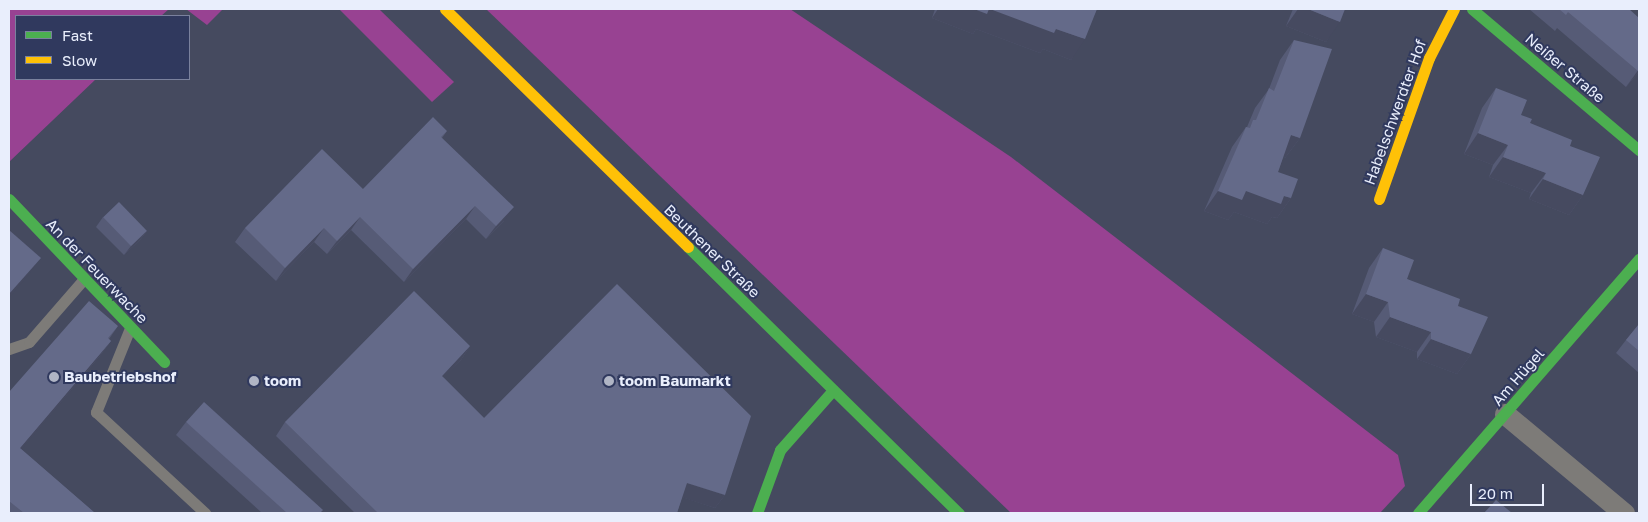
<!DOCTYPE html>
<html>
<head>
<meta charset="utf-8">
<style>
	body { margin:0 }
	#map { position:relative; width:1648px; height:522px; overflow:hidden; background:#454a5f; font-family:"Golos Text",sans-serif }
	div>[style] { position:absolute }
	.forest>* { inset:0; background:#984292 }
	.lane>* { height:11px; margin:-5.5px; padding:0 5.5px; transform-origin:5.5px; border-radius:5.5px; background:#7d7b78 }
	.street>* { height:21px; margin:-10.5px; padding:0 10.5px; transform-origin:10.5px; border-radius:10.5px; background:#7d7b78 }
	.fast>* { height:11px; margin:-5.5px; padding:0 5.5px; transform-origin:5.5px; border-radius:5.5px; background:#4caf50 }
	.slow>* { height:11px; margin:-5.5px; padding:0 5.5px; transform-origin:5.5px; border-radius:5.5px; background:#ffc107 }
	.wall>* { inset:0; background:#565b76 }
	.shaded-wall>* { inset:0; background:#464a60 }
	.building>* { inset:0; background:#646a89; transform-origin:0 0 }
	.dots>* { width:14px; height:14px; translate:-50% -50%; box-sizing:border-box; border:2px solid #30395e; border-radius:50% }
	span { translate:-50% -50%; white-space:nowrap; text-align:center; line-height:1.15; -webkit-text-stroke:4px #30395e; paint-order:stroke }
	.street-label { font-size:15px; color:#e9eefc }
	.poi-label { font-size:15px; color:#e9eefc; font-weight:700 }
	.left { translate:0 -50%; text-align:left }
	.frame { position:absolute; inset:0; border:10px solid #e9eefc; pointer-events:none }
	.legend { position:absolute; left:15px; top:15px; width:175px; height:65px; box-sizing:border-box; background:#30395e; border:1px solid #7a819d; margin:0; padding:6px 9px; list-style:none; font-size:15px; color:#e9eefc }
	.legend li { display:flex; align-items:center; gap:10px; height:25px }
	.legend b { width:25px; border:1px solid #7a819d }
	.scale { position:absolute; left:1470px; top:484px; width:74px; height:22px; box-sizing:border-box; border:2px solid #e9eefc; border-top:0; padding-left:6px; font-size:15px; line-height:18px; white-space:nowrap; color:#e9eefc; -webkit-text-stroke:4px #30395e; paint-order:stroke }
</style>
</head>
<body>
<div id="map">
	<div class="forest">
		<i style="clip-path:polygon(9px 9px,169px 9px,161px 16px,16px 16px,16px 79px,96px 79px,9px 162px)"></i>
		<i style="clip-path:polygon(186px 9px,223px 9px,207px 25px)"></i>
		<i style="clip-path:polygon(339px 9px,379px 9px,454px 82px,432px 102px)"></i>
		<i style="clip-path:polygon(486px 9px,790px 9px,1011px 157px,1398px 455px,1405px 486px,1380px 513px,1011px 513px)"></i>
	</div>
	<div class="lane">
		<i style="left:130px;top:328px;width:91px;rotate:112deg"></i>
		<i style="left:96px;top:412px;width:149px;rotate:42.8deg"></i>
		<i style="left:9px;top:349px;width:21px;rotate:-19deg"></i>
		<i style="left:29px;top:342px;width:82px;rotate:-48.9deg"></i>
	</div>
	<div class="street">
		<i style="left:1505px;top:414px;width:155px;rotate:39.8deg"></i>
	</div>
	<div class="fast">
		<i style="left:1472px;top:9px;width:219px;rotate:40.2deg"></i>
		<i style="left:9px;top:199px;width:225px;rotate:46.4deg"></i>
		<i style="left:688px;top:247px;width:380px;rotate:44.5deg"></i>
		<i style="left:757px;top:513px;width:67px;rotate:-69.9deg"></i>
		<i style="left:780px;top:450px;width:80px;rotate:-48.5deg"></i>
		<i style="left:1418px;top:513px;width:337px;rotate:-49deg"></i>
	</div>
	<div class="slow">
		<i style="left:445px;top:9px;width:340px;rotate:44.4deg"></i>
		<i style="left:1379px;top:199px;width:150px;rotate:-70.5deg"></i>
		<i style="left:1429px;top:58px;width:55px;rotate:-63deg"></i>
	</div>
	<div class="wall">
		<i style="clip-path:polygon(935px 9px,1097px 9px,1071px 60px,1043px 49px,1040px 53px,976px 29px,973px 34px,932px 18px)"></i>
		<i style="clip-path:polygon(1293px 9px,1345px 9px,1326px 42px,1286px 26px)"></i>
		<i style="clip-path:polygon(1529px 9px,1629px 9px,1639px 72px,1626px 87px,1557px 28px,1555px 31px)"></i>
		<i style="clip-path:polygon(1294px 40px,1300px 138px,1285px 158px,1283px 157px,1278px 172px,1291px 198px,1277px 218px,1272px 217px,1267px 224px,1234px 212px,1228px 220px,1204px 211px,1232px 147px,1246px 127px,1247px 127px,1255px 108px,1269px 89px,1280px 60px)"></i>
		<i style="clip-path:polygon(1496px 88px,1521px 115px,1530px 123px,1570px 146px,1583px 195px,1569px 215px,1529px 199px,1531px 193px,1489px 177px,1493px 165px,1464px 154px,1482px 108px)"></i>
		<i style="clip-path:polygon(447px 131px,442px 138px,504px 221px,486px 239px,466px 219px,404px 282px,351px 230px,327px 254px,314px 242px,276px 281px,235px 242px,245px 228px,363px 189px)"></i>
		<i style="clip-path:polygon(103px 217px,147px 231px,140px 240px,124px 255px,96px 227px)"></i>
		<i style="clip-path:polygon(1383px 248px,1407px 279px,1458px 306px,1471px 354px,1457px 374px,1417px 359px,1417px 352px,1376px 337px,1374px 322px,1352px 314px,1369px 268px)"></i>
		<i style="clip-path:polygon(1639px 324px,1639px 373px,1616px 353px,1626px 340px)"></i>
		<i style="clip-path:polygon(118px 326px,109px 339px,111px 341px,99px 357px,21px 449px,95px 513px,9px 513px,9px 392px)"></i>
		<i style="clip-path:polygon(470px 346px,461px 360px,443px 377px,484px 418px,725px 495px,715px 508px,682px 497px,677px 513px,355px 513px,276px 436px,285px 422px)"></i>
		<i style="clip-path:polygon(186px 422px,321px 513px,262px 513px,176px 435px)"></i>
	</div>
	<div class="shaded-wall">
		<i style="clip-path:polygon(938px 9px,990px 9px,1056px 29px,1085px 39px,1071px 60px,1043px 49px,1040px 53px,976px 29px,973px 34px,932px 18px)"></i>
		<i style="clip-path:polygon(1298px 9px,1308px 9px,1340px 22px,1326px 42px,1286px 26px)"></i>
		<i style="clip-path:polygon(1639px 69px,1639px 72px,1626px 87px)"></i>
		<i style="clip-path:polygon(1478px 133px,1508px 145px,1493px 165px,1464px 154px)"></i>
		<i style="clip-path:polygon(1291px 135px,1300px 138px,1285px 158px,1277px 155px)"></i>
		<i style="clip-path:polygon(1503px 157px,1546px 173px,1531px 193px,1489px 177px)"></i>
		<i style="clip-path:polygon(1543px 179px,1583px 195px,1569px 215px,1529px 199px)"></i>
		<i style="clip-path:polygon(1218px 191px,1246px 191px,1284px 196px,1291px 198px,1277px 218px,1272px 217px,1267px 224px,1234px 212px,1228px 220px,1204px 211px)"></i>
		<i style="clip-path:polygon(475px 206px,466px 219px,404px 282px,413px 269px)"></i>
		<i style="clip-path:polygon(514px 207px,504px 221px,486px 239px,496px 226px)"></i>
		<i style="clip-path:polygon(360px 217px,351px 230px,327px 254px,337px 241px)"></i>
		<i style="clip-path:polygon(324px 228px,314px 242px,276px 281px,285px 268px)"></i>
		<i style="clip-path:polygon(147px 231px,140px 240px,124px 255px,131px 246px)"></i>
		<i style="clip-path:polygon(41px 258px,29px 274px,9px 298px,9px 294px)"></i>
		<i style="clip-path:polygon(1366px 294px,1388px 302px,1374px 322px,1352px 314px)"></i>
		<i style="clip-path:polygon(1390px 317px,1431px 332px,1417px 352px,1376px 337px)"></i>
		<i style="clip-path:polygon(1431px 339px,1471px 354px,1457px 374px,1417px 359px)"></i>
		<i style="clip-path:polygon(111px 341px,99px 357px,9px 464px,20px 448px)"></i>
		<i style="clip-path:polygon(470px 346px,461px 360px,432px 389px,442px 376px)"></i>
		<i style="clip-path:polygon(687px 483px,725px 495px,715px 508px,678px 496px)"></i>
	</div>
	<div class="building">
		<i style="clip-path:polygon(974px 9px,989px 9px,987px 14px)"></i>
		<i style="clip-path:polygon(990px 9px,1097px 9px,1085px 39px,1056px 29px,1054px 33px)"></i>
		<i style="clip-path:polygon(1308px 9px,1345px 9px,1340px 22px)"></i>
		<i style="clip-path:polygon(1559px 9px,1629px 9px,1639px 18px,1639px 69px,1638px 71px,1568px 12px,1566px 15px)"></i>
		<i style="clip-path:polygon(1294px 40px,1332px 49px,1300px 138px,1291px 135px,1278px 172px,1298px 179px,1291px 198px,1284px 196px,1281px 204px,1246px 191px,1242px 200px,1218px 191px,1246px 127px,1250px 128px,1253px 120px,1256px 120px,1269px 88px,1274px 91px)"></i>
		<i style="clip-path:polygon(1496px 88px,1527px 100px,1521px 115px,1532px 119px,1530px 123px,1572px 140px,1570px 146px,1600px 157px,1583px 195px,1543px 179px,1546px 173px,1503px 157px,1508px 145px,1478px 133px)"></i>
		<i style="clip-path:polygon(433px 117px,447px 131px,441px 137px,514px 207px,496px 226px,475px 206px,413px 269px,360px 217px,337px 241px,324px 228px,285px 268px,245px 228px,322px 149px,363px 189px)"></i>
		<i style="left:119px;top:202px;width:40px;height:22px;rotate:46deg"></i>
		<i style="clip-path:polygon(9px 230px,41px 258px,9px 294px)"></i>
		<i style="clip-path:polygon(1383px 248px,1414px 260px,1407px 279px,1460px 299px,1458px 306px,1488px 317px,1471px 354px,1431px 339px,1431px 332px,1390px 317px,1388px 302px,1366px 294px)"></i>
		<i style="clip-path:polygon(617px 284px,751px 416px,725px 495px,687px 483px,677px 513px,378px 513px,285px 422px,414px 291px,470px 346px,442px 376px,484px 418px)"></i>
		<i style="clip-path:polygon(89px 301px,118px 326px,108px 338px,111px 341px,20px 448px,95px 513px,24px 513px,9px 501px,9px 392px)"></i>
		<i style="clip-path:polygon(1639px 324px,1639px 351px,1626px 340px)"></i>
		<i style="clip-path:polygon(204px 402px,323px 510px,320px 513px,287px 513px,186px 422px)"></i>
		<i style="clip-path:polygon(1496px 500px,1512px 513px,1484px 513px)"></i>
	</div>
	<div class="dots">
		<i style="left:54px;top:377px;background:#b0b5c5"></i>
		<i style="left:254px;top:381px;background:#b0b5c5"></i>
		<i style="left:609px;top:381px;background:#b0b5c5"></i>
	</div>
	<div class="street-label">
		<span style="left:1565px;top:68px;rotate:40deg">Neißer Straße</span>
		<span style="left:1395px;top:112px;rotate:-70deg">Habelschwerdter Hof</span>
		<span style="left:712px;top:251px;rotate:44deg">Beuthener Straße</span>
		<span style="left:97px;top:271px;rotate:46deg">An der Feuerwache</span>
		<span style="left:1518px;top:377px;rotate:-49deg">Am Hügel</span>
	</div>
	<div class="poi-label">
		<span class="left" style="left:64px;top:377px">Baubetriebshof</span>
		<span class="left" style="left:264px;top:381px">toom</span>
		<span class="left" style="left:619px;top:381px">toom Baumarkt</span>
	</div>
	<div class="frame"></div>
	<ul class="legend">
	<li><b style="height:6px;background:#4caf50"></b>Fast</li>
	<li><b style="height:6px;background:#ffc107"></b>Slow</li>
	</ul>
	<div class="scale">20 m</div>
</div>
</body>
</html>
